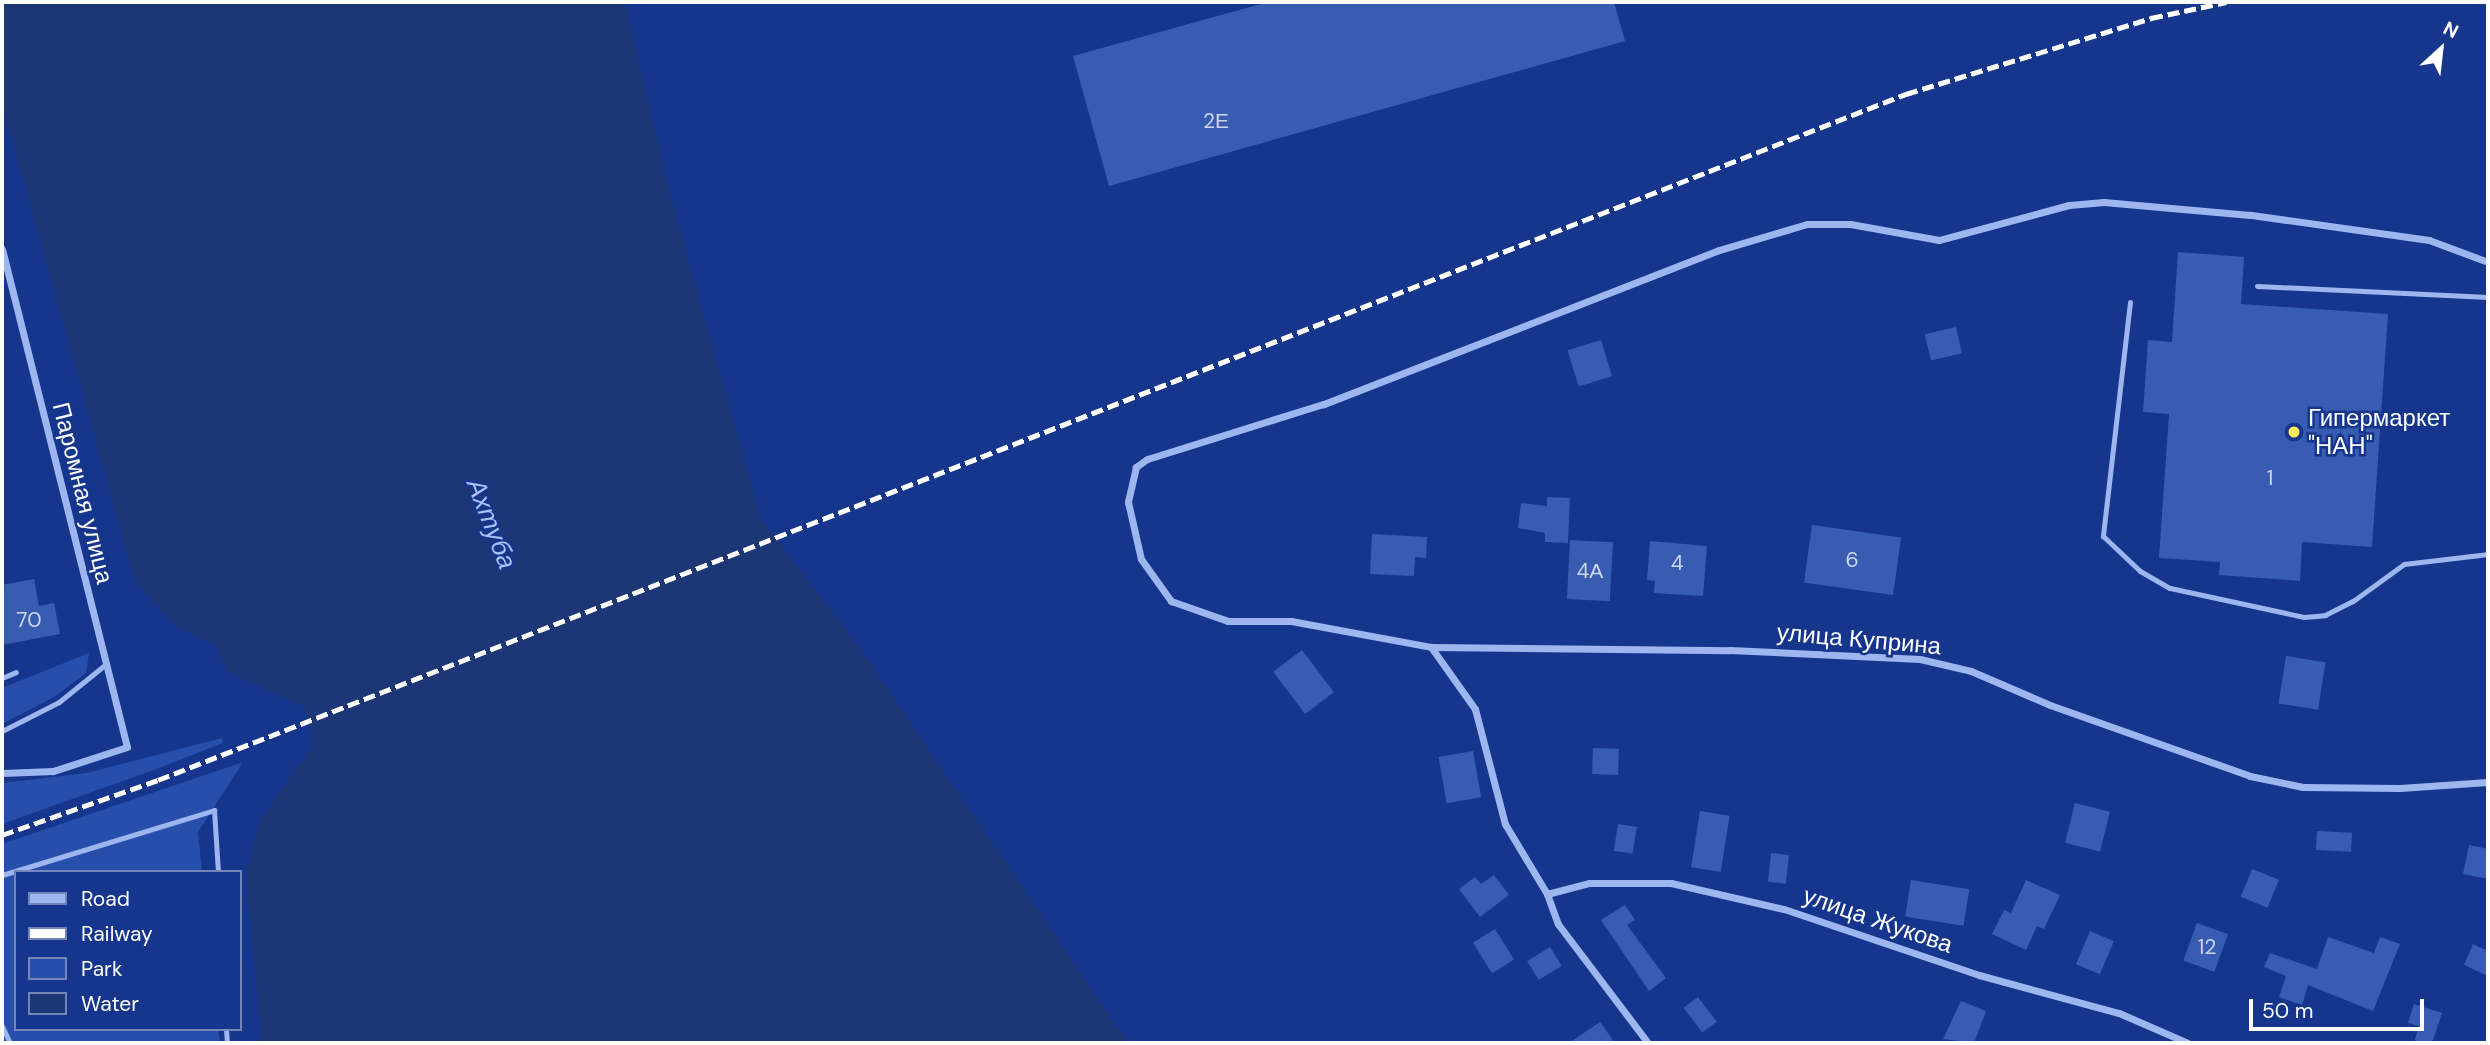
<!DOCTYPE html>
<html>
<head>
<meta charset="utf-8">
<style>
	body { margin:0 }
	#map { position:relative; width:2490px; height:1045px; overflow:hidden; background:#15368c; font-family:"DM Sans",sans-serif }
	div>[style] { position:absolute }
	.green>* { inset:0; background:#274eab }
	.water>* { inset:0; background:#1d3676 }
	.building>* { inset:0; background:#395cb3; transform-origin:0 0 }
	.lane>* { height:5px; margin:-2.5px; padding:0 2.5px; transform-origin:2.5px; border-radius:2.5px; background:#9eb6f0 }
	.street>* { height:7px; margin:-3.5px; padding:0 3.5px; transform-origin:3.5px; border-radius:3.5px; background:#9eb6f0 }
	.rail>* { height:5px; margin-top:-2.5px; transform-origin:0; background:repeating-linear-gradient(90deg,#fff 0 12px,transparent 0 17px) }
	.dots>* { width:19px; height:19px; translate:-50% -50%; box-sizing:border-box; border:4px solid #15368c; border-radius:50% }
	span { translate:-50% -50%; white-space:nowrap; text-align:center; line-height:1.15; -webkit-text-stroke:5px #15368c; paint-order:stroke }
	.number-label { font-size:21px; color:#ced6ec }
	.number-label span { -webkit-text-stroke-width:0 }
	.poi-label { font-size:24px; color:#fff }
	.left { translate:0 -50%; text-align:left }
	.street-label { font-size:24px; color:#fff }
	.water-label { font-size:26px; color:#aac1f7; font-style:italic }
	.frame { position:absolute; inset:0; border:4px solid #fff; pointer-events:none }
	.legend { position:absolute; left:14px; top:870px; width:228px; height:161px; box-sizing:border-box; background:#15368c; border:2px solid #7386ba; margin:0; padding:9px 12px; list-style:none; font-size:21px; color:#fff }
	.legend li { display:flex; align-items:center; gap:14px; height:35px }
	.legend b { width:35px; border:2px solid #7386ba }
	.north { position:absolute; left:2406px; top:14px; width:70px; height:70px; -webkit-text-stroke:5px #15368c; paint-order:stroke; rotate:27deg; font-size:19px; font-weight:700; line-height:28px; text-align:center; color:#fff }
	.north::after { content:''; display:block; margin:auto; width:24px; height:32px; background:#fff; clip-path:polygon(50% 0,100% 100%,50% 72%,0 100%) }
	.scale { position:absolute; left:2249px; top:999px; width:175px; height:32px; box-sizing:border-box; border:4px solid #fff; border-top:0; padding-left:9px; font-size:21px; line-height:24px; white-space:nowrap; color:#fff; -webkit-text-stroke:5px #15368c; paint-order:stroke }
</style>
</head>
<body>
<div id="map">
	<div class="green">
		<i style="clip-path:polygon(89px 653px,86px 673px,54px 697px,2px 724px,2px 688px)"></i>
		<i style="clip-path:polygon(222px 738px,223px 743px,151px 771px,2px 824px,2px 783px,87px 773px)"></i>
		<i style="clip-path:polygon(243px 762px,198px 832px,202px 872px,16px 872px,16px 1029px,218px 1029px,220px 1043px,2px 1043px,2px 844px)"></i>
	</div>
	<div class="water">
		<i style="clip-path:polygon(2px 2px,625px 2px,669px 191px,761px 519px,859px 647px,1128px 1043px,262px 1043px,246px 877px,259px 822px,314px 744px,305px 707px,229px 672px,213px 644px,177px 627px,135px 582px,2px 102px)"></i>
	</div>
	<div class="building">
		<i style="clip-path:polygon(1268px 2px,1614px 2px,1625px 41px,1109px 186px,1073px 56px)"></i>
		<i style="clip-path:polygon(2178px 252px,2244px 257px,2241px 304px,2388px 314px,2372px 547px,2302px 542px,2300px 581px,2219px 575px,2220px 562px,2159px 558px,2169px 414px,2143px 412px,2148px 340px,2172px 342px)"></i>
		<i style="left:1956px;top:327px;width:27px;height:32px;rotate:77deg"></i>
		<i style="left:1601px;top:340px;width:38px;height:35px;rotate:73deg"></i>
		<i style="clip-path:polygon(1547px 497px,1570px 498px,1568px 543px,1545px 542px,1545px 533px,1518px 528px,1521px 503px,1547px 506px)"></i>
		<i style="left:1812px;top:525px;width:90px;height:58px;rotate:8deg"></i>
		<i style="clip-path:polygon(1372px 534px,1427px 537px,1426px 558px,1415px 557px,1414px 576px,1370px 574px)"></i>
		<i style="left:1570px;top:540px;width:43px;height:59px;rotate:3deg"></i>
		<i style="clip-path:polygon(1650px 541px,1707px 546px,1703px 596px,1654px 593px,1655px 581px,1647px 580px)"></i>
		<i style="clip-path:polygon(34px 579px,39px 606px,54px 603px,60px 634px,2px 645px,2px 585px)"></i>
		<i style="left:1302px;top:650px;width:53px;height:36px;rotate:53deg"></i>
		<i style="left:2286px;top:656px;width:40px;height:48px;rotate:9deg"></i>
		<i style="left:1593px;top:748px;width:26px;height:26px;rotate:2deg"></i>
		<i style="left:1473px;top:751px;width:47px;height:35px;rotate:80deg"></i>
		<i style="left:2075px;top:803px;width:36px;height:41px;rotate:14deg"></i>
		<i style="left:1700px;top:811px;width:30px;height:57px;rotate:9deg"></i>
		<i style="left:1618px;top:824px;width:19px;height:27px;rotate:9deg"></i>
		<i style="left:2317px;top:831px;width:35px;height:19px;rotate:3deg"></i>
		<i style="clip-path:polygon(2469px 845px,2488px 849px,2488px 879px,2463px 874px)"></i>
		<i style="left:1771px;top:853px;width:18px;height:29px;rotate:6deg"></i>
		<i style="left:2252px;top:869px;width:29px;height:30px;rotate:22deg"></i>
		<i style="clip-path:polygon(1494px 875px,1509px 895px,1480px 917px,1459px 889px,1475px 877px,1481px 884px)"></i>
		<i style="left:1911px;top:880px;width:59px;height:37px;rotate:9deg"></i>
		<i style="clip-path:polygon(2026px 880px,2060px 895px,2044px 929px,2037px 926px,2026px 950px,1992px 934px,2004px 910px,2011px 913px)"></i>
		<i style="clip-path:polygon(1625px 905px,1635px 920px,1627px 925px,1666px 978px,1649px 991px,1601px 920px)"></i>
		<i style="left:2197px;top:923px;width:33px;height:40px;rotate:20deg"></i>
		<i style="left:1495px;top:929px;width:36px;height:26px;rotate:58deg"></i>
		<i style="left:2090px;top:931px;width:26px;height:36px;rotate:23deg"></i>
		<i style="clip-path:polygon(2328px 937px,2374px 953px,2380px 937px,2400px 944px,2373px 1011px,2308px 985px,2302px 1005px,2279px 997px,2286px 976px,2264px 967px,2270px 953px,2317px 969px)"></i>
		<i style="clip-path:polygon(2473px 944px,2488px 951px,2488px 976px,2464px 965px)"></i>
		<i style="left:1550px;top:947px;width:22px;height:27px;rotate:58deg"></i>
		<i style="left:1698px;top:997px;width:31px;height:18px;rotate:53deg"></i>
		<i style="clip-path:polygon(1961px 1001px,1986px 1011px,1974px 1043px,1943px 1039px)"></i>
		<i style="clip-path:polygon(2414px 1004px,2442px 1013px,2432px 1043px,2414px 1043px,2419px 1026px,2408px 1023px)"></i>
		<i style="clip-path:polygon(1600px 1022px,1615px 1043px,1569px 1043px)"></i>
	</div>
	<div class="lane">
		<i style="left:2257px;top:286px;width:231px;rotate:2.7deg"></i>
		<i style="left:2130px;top:302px;width:236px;rotate:96.6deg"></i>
		<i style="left:2103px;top:536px;width:51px;rotate:43.4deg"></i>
		<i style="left:2140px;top:571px;width:34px;rotate:30deg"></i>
		<i style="left:2170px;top:588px;width:137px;rotate:12.2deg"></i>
		<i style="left:2304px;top:617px;width:21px;rotate:-5deg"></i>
		<i style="left:2325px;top:615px;width:31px;rotate:-27deg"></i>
		<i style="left:2353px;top:601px;width:63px;rotate:-36deg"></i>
		<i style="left:2404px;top:564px;width:85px;rotate:-6.8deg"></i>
		<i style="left:2px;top:678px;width:15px;rotate:-23deg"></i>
		<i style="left:2px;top:731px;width:64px;rotate:-27deg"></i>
		<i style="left:59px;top:702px;width:60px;rotate:-39deg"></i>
		<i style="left:2px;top:875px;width:222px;rotate:-17deg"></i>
		<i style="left:214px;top:810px;width:62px;rotate:86.3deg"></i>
		<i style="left:2px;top:1026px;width:19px;rotate:65deg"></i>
		<i style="left:226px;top:1029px;width:14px;rotate:86deg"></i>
	</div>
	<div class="street">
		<i style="left:2px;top:249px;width:513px;rotate:75.91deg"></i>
		<i style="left:127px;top:747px;width:78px;rotate:162deg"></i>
		<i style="left:53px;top:771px;width:51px;rotate:177.8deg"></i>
		<i style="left:2488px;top:262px;width:63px;rotate:-159.6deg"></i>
		<i style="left:2429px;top:240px;width:181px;rotate:-172deg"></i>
		<i style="left:2250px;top:215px;width:147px;rotate:-174.9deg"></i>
		<i style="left:2104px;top:202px;width:35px;rotate:175deg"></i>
		<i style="left:2069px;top:205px;width:135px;rotate:164.9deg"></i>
		<i style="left:1939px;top:240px;width:90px;rotate:-169.8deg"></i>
		<i style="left:1850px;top:224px;width:43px;rotate:180deg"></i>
		<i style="left:1807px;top:224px;width:92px;rotate:163.5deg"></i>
		<i style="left:1719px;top:250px;width:425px;rotate:158.7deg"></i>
		<i style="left:1323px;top:404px;width:184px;rotate:162.6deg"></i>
		<i style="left:1147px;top:459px;width:14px;rotate:144deg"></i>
		<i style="left:1136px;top:467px;width:36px;rotate:103deg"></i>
		<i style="left:1128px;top:502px;width:58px;rotate:77.2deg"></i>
		<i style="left:1141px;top:559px;width:52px;rotate:54.5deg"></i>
		<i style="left:1171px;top:601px;width:60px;rotate:19.3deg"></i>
		<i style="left:1228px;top:621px;width:63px"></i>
		<i style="left:1291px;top:621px;width:142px;rotate:10.5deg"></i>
		<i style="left:1431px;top:647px;width:299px;rotate:0.6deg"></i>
		<i style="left:1730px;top:650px;width:190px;rotate:2.7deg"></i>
		<i style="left:1920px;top:659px;width:52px;rotate:13.2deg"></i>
		<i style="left:1971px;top:671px;width:86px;rotate:23.3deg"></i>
		<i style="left:2050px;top:705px;width:212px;rotate:19.5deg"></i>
		<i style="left:2250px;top:776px;width:54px;rotate:11.7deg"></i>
		<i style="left:2303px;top:787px;width:97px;rotate:0.6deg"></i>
		<i style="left:2400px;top:788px;width:88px;rotate:-3.9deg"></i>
		<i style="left:1431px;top:647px;width:76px;rotate:54.6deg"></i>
		<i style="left:1475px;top:709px;width:119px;rotate:75.4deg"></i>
		<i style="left:1505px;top:824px;width:82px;rotate:59deg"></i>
		<i style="left:1547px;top:894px;width:32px;rotate:70deg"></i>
		<i style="left:1558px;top:924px;width:149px;rotate:52.9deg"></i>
		<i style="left:1547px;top:894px;width:43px;rotate:-14.7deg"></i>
		<i style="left:1589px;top:883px;width:82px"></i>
		<i style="left:1671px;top:883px;width:116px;rotate:13deg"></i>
		<i style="left:1784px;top:909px;width:206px;rotate:18.7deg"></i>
		<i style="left:1979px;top:975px;width:145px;rotate:15.2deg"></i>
		<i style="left:2119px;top:1013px;width:75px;rotate:23.5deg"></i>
	</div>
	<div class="rail">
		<i style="left:2px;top:835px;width:165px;rotate:-19.4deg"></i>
		<i style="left:158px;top:780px;width:1878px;rotate:-21.43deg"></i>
		<i style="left:1906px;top:94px;width:257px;rotate:-17.2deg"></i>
		<i style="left:2151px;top:18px;width:77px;rotate:-12deg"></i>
	</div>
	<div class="dots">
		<i style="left:2294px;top:432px;background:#ffea5c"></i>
	</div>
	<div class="number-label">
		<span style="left:1216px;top:121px">2Е</span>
		<span style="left:2270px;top:478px">1</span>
		<span style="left:1852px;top:560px">6</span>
		<span style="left:1677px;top:563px">4</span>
		<span style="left:1590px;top:571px">4А</span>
		<span style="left:29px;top:620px">70</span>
		<span style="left:2207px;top:947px">12</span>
	</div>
	<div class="poi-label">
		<span class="left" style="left:2308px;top:432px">Гипермаркет<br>"НАН"</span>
	</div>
	<div class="street-label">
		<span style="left:83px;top:493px;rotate:76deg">Паромная улица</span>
		<span style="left:1859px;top:639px;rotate:5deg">улица Куприна</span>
		<span style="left:1878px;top:920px;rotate:19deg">улица Жукова</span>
	</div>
	<div class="water-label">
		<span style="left:491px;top:524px;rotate:69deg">Ахтуба</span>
	</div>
	<div class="frame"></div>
	<ul class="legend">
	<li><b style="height:9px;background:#9eb6f0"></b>Road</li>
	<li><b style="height:9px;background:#fff"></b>Railway</li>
	<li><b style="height:19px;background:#274eab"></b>Park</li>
	<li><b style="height:19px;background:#1d3676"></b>Water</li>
	</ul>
	<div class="north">N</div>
	<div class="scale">50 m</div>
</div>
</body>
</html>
